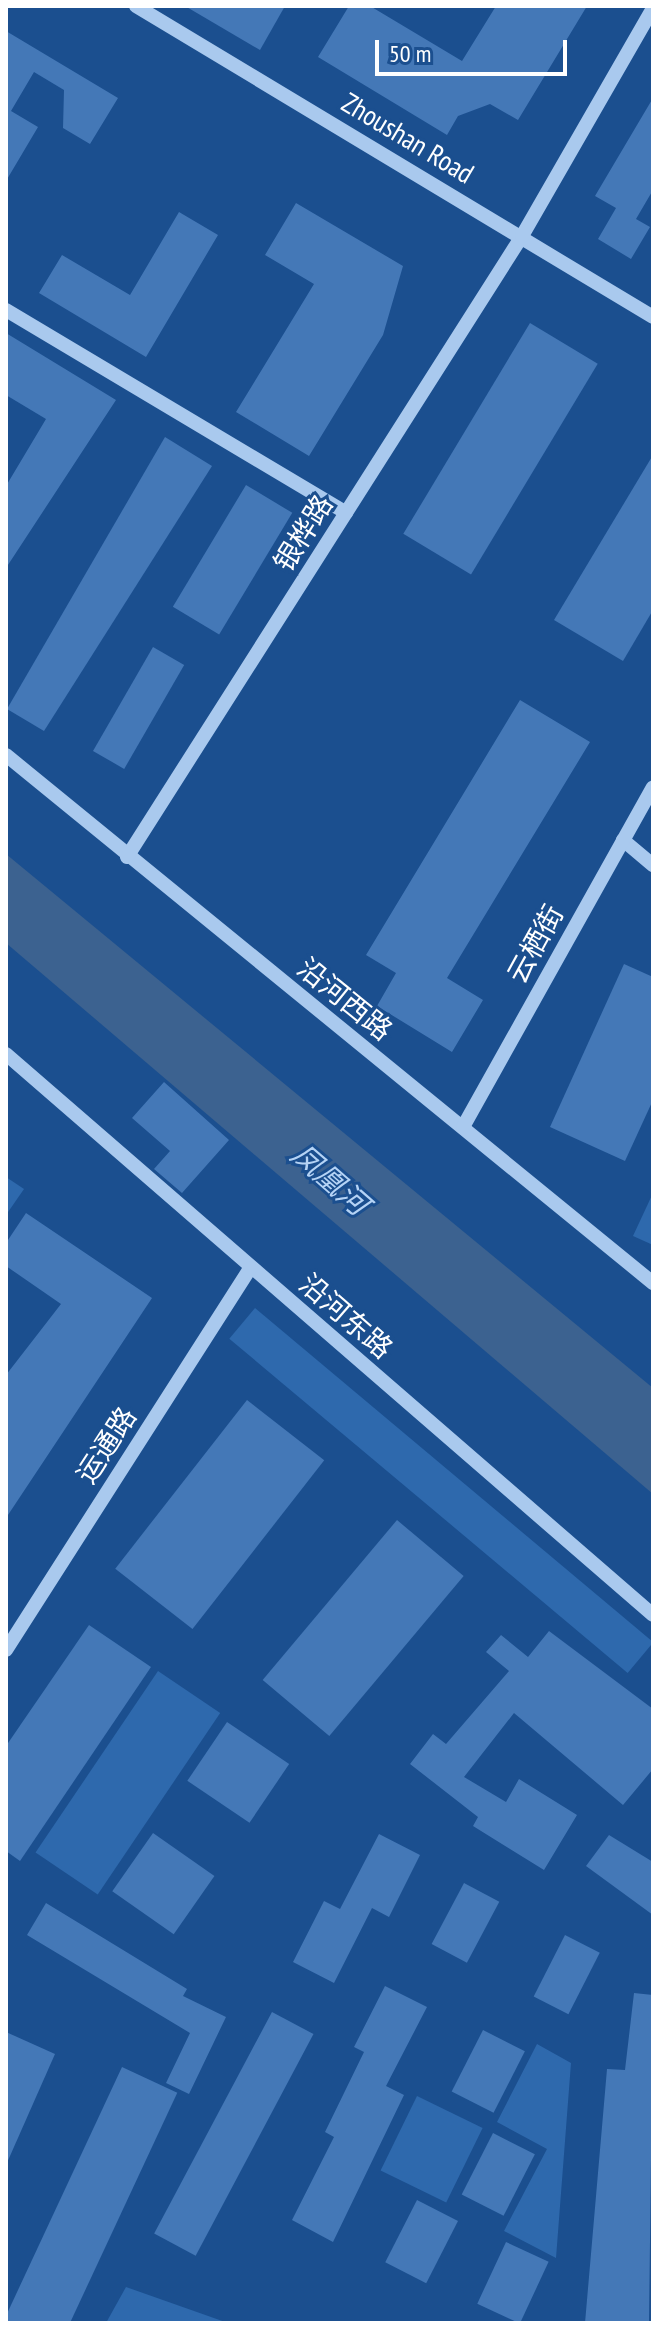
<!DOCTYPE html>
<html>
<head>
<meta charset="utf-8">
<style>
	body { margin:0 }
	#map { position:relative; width:659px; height:2329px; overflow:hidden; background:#1b4f8f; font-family:"PT Sans Narrow","Noto Sans SC",sans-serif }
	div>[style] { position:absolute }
	.green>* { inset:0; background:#2e69ad; transform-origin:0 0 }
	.water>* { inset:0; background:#3c6290 }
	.building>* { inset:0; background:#4478b7; transform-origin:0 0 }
	.minor>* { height:14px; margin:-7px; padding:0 7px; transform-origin:7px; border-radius:7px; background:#a9c9ee }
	span { translate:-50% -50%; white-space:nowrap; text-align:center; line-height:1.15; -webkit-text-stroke:6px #1b4f8f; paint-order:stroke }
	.street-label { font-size:28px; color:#fff }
	.water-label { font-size:30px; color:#b5d3f5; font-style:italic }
	.frame { position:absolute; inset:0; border:8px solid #fff; pointer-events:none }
	.scale { position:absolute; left:375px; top:40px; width:192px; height:36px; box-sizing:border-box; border:4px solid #fff; border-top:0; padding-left:10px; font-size:24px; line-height:28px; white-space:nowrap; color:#fff; -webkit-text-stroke:6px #1b4f8f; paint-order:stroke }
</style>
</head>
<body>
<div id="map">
	<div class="green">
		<i style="clip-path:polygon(6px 1177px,24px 1189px,6px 1215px)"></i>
		<i style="clip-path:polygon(653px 1193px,653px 1245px,633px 1236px)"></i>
		<i style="left:255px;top:1308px;width:520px;height:40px;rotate:40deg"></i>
		<i style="left:158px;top:1671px;width:75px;height:219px;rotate:34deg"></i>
		<i style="clip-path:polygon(537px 2044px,571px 2063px,556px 2258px,504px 2231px,547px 2149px,497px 2122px)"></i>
		<i style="left:417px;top:2096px;width:73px;height:83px;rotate:26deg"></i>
		<i style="clip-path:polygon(126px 2287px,228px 2323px,106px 2323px)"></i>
	</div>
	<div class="water">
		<i style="clip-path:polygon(6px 854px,653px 1388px,653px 1494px,6px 943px)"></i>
	</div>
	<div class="building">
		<i style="clip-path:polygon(185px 6px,285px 6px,260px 50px)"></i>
		<i style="clip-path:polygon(349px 6px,370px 6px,462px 61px,496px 6px,587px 6px,518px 120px,490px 104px,458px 116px,447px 135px,318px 57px)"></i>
		<i style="clip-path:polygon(6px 31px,118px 98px,90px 144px,63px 128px,64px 90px,34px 72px,11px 111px,38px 127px,6px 181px)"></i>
		<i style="clip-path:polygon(653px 98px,653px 190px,636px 219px,650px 227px,631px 259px,598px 239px,616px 208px,595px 196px)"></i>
		<i style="clip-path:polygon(296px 203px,403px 266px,383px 335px,309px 456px,236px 412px,314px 284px,265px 255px)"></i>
		<i style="clip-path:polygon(179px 212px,218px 235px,146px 357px,39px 293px,62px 255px,130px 295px)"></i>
		<i style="left:530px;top:323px;width:79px;height:246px;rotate:31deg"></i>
		<i style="clip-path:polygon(6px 333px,116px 400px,6px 568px,6px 486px,46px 419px,6px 395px)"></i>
		<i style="clip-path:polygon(165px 437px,212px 466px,44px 731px,7px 709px)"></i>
		<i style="clip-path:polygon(653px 455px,653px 610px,623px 661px,554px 620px)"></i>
		<i style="left:246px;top:485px;width:54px;height:142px;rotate:31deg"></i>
		<i style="left:153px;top:647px;width:36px;height:120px;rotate:30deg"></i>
		<i style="clip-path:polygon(520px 700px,590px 742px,447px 978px,483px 1000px,452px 1052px,377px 1006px,396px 973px,366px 955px)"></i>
		<i style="clip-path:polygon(624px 964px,653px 977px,653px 1100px,625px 1161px,550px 1127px)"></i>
		<i style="clip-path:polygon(164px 1082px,229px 1140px,182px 1193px,154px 1169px,170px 1151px,132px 1118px)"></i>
		<i style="clip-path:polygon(26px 1213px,152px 1298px,6px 1518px,6px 1375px,61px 1304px,6px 1266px,6px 1243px)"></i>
		<i style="left:247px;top:1400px;width:98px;height:214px;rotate:38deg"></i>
		<i style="left:397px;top:1520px;width:87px;height:209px;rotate:40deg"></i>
		<i style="clip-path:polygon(89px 1625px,151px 1667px,20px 1861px,6px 1851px,6px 1746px)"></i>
		<i style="clip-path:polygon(549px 1631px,653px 1709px,653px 1769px,623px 1805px,514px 1713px,464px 1777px,506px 1802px,519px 1779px,577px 1815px,544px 1870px,473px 1826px,478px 1817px,410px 1764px,433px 1734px,446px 1744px,509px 1671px,486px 1652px,501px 1635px,528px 1657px)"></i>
		<i style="left:227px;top:1722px;width:75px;height:71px;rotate:34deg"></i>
		<i style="left:153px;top:1833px;width:75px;height:71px;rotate:35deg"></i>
		<i style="clip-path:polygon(379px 1834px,420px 1855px,389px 1917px,372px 1908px,334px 1983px,293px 1962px,324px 1901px,340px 1909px)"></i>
		<i style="clip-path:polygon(609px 1835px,653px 1862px,653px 1915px,586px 1866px)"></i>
		<i style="left:464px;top:1883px;width:40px;height:69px;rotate:28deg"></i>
		<i style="clip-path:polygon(46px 1903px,187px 1989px,183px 1996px,226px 2017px,189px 2094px,166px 2083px,190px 2033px,27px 1935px)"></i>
		<i style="left:565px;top:1935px;width:39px;height:69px;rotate:27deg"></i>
		<i style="clip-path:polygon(385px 1986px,427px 2007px,386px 2086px,404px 2095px,333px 2242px,292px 2220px,334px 2137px,325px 2132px,364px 2052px,354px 2047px)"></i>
		<i style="clip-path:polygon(634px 1993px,653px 1995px,649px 2323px,585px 2323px,607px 2069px,625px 2070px)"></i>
		<i style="left:272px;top:2012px;width:47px;height:251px;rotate:28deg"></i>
		<i style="left:483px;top:2030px;width:47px;height:69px;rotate:27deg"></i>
		<i style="clip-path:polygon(6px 2032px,55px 2054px,6px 2165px)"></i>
		<i style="left:122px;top:2067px;width:61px;height:281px;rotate:25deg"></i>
		<i style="left:493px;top:2133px;width:47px;height:69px;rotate:27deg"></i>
		<i style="left:417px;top:2200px;width:46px;height:70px;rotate:27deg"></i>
		<i style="left:506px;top:2242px;width:47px;height:68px;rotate:25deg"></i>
	</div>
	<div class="minor">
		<i style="left:136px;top:6px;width:603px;rotate:31.03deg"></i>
		<i style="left:6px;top:310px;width:396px;rotate:30.8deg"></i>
		<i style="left:6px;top:755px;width:835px;rotate:39.22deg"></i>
		<i style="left:623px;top:840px;width:39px;rotate:40deg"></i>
		<i style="left:127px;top:857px;width:736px;rotate:-57.54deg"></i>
		<i style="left:522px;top:236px;width:263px;rotate:-60.1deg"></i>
		<i style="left:6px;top:1054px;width:856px;rotate:40.93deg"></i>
		<i style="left:463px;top:1127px;width:389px;rotate:-60.8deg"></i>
		<i style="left:6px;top:1650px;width:453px;rotate:-57.4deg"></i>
	</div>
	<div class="street-label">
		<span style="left:408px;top:138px;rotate:31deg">Zhoushan Road</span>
		<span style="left:303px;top:533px;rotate:-58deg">银桦路</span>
		<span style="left:535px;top:944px;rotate:-61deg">云栖街</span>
		<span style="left:345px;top:999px;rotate:39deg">沿河西路</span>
		<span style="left:346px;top:1316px;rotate:41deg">沿河东路</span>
		<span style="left:106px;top:1445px;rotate:-57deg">运通路</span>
	</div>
	<div class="water-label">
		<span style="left:330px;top:1179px;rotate:41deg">凤凰河</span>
	</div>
	<div class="frame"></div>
	<div class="scale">50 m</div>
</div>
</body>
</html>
